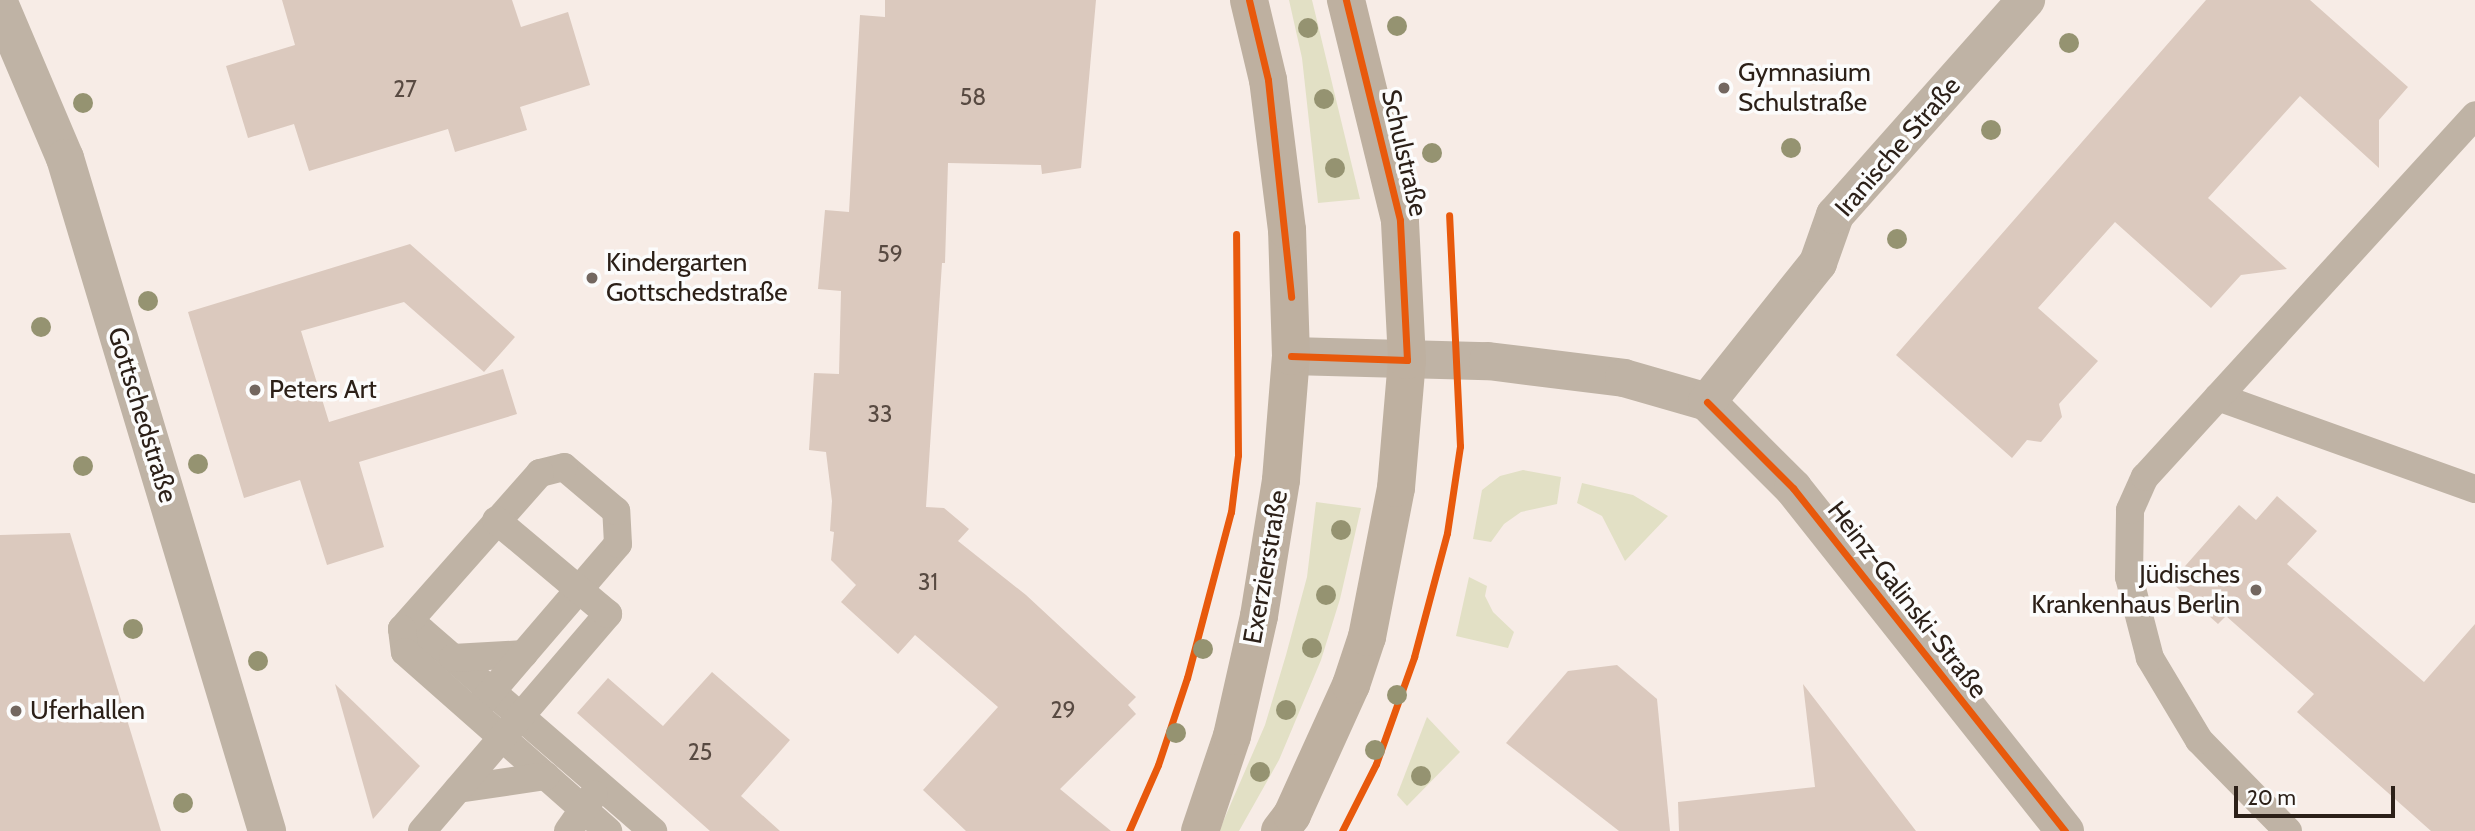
<!DOCTYPE html>
<html>
<head>
<meta charset="utf-8">
<style>
	body { margin:0 }
	#map { position:relative; width:2475px; height:831px; overflow:hidden; background:#f7ece6; font-family:Cabin,sans-serif }
	div>[style] { position:absolute }
	.green>* { inset:0; background:#e2e0c5 }
	.building>* { inset:0; background:#dbc9be }
	.service>* { height:28px; margin:-14px; padding:0 14px; transform-origin:14px; border-radius:14px; background:#bfb3a5 }
	.minor>* { height:38px; margin:-19px; padding:0 19px; transform-origin:19px; border-radius:19px; background:#bfb3a5 }
	.secondary>* { height:38px; margin:-19px; padding:0 19px; transform-origin:19px; border-radius:19px; background:#beb0a0 }
	.cycleway>* { height:7px; margin:-3.5px; padding:0 3.5px; transform-origin:3.5px; border-radius:3.5px; background:#e8590c }
	.trees>* { width:20px; height:20px; margin:-10px; border-radius:50%; background:#959371 }
	.dots>* { width:19px; height:19px; translate:-50% -50%; box-sizing:border-box; border:4px solid #fcfcfc; border-radius:50% }
	span { translate:-50% -50%; white-space:nowrap; text-align:center; line-height:1.15; -webkit-text-stroke:7px #fcfcfc; paint-order:stroke }
	.number-label { font-size:23px; color:#584a42 }
	.number-label span { -webkit-text-stroke-width:0 }
	.poi-label { font-size:26px; color:#2c2018 }
	.left { translate:0 -50%; text-align:left }
	.right { translate:-100% -50%; text-align:right }
	.street-label { font-size:26px; color:#2c2018 }
	.scale { position:absolute; left:2234px; top:786px; width:161px; height:32px; box-sizing:border-box; border:4px solid #2c2018; border-top:0; padding-left:9px; font-size:21px; line-height:24px; white-space:nowrap; color:#2c2018; -webkit-text-stroke:5px #fcfcfc; paint-order:stroke }
</style>
</head>
<body>
<div id="map">
	<div class="green">
		<i style="clip-path:polygon(1289px 0,1312px 0,1360px 199px,1318px 203px,1302px 58px)"></i>
		<i style="clip-path:polygon(1523px 470px,1561px 477px,1557px 504px,1521px 512px,1504px 524px,1491px 542px,1473px 539px,1482px 490px,1500px 476px)"></i>
		<i style="clip-path:polygon(1582px 483px,1633px 495px,1668px 516px,1625px 561px,1602px 516px,1577px 503px)"></i>
		<i style="clip-path:polygon(1316px 502px,1361px 508px,1340px 599px,1321px 660px,1279px 760px,1239px 831px,1219px 831px,1265px 725px,1286px 655px,1307px 577px)"></i>
		<i style="clip-path:polygon(1469px 577px,1487px 586px,1485px 596px,1493px 612px,1514px 632px,1508px 648px,1456px 636px)"></i>
		<i style="clip-path:polygon(1427px 717px,1460px 752px,1407px 806px,1397px 795px)"></i>
	</div>
	<div class="building">
		<i style="clip-path:polygon(282px 0,512px 0,521px 27px,568px 12px,590px 85px,520px 107px,527px 130px,455px 152px,448px 129px,309px 171px,294px 124px,248px 138px,226px 66px,295px 45px)"></i>
		<i style="clip-path:polygon(885px 0,1096px 0,1081px 168px,1042px 174px,1041px 165px,948px 163px,945px 263px,942px 263px,926px 507px,944px 508px,969px 529px,958px 541px,1026px 595px,1136px 697px,1128px 705px,1136px 714px,1060px 789px,1111px 831px,966px 831px,923px 790px,998px 707px,915px 635px,898px 654px,841px 602px,856px 585px,831px 560px,834px 532px,830px 531px,832px 501px,826px 452px,809px 450px,814px 373px,839px 374px,841px 291px,818px 289px,825px 210px,849px 212px,860px 15px,885px 17px)"></i>
		<i style="clip-path:polygon(2206px 0,2310px 0,2408px 87px,2379px 120px,2379px 168px,2300px 96px,2208px 198px,2287px 269px,2241px 275px,2211px 308px,2115px 222px,2038px 308px,2098px 361px,2059px 404px,2062px 417px,2041px 442px,2027px 440px,2012px 458px,1896px 355px)"></i>
		<i style="clip-path:polygon(410px 244px,515px 337px,484px 372px,404px 302px,301px 331px,329px 422px,503px 369px,517px 414px,359px 462px,384px 547px,327px 565px,300px 480px,244px 498px,188px 312px)"></i>
		<i style="clip-path:polygon(2277px 496px,2317px 531px,2287px 564px,2424px 682px,2475px 624px,2475px 831px,2431px 831px,2297px 712px,2314px 694px,2226px 616px,2218px 624px,2171px 582px,2239px 505px,2256px 520px)"></i>
		<i style="clip-path:polygon(70px 533px,161px 831px,0 831px,0 535px)"></i>
		<i style="clip-path:polygon(1617px 665px,1657px 699px,1670px 831px,1619px 831px,1506px 743px,1568px 671px)"></i>
		<i style="clip-path:polygon(712px 672px,790px 740px,741px 796px,780px 831px,710px 831px,577px 713px,608px 678px,663px 726px)"></i>
		<i style="clip-path:polygon(335px 684px,420px 766px,373px 819px)"></i>
		<i style="clip-path:polygon(1803px 684px,1916px 831px,1679px 831px,1678px 802px,1815px 787px)"></i>
	</div>
	<div class="service">
		<i style="left:2218px;top:397px;width:273px;rotate:19.7deg"></i>
		<i style="left:402px;top:629px;width:20px;rotate:6deg"></i>
		<i style="left:422px;top:631px;width:306px;rotate:40.9deg"></i>
		<i style="left:453px;top:658px;width:71px;rotate:-3.2deg"></i>
		<i style="left:474px;top:712px;width:221px;rotate:-49.4deg"></i>
		<i style="left:618px;top:544px;width:33px;rotate:-93deg"></i>
		<i style="left:616px;top:511px;width:68px;rotate:-139.8deg"></i>
		<i style="left:564px;top:467px;width:25px;rotate:166deg"></i>
		<i style="left:540px;top:473px;width:208px;rotate:131.5deg"></i>
		<i style="left:402px;top:629px;width:23px;rotate:83deg"></i>
		<i style="left:405px;top:652px;width:271px;rotate:41.4deg"></i>
		<i style="left:458px;top:789px;width:89px;rotate:-8.4deg"></i>
		<i style="left:422px;top:831px;width:286px;rotate:-49.4deg"></i>
		<i style="left:608px;top:614px;width:146px;rotate:-140deg"></i>
		<i style="left:568px;top:831px;width:45px;rotate:-54.9deg"></i>
		<i style="left:2288px;top:831px;width:127px;rotate:-134.4deg"></i>
		<i style="left:2199px;top:740px;width:96px;rotate:-120.9deg"></i>
		<i style="left:2150px;top:658px;width:84px;rotate:-104.5deg"></i>
		<i style="left:2129px;top:577px;width:67px;rotate:-89.1deg"></i>
		<i style="left:2130px;top:510px;width:36px;rotate:-66deg"></i>
		<i style="left:2145px;top:477px;width:490px;rotate:-47.6deg"></i>
	</div>
	<div class="minor">
		<i style="left:0;top:5px;width:166px;rotate:67deg"></i>
		<i style="left:65px;top:158px;width:703px;rotate:73.29deg"></i>
		<i style="left:1291px;top:356px;width:197px;rotate:1.5deg"></i>
		<i style="left:1488px;top:361px;width:137px;rotate:7.1deg"></i>
		<i style="left:1624px;top:378px;width:86px;rotate:16.1deg"></i>
		<i style="left:1707px;top:402px;width:122px;rotate:45deg"></i>
		<i style="left:1793px;top:488px;width:438px;rotate:51.6deg"></i>
		<i style="left:1707px;top:402px;width:178px;rotate:-51.4deg"></i>
		<i style="left:1818px;top:263px;width:51px;rotate:-70.5deg"></i>
		<i style="left:1835px;top:215px;width:288px;rotate:-48.4deg"></i>
	</div>
	<div class="secondary">
		<i style="left:1200px;top:831px;width:100px;rotate:-71.4deg"></i>
		<i style="left:1232px;top:736px;width:123px;rotate:-77.3deg"></i>
		<i style="left:1259px;top:616px;width:138px;rotate:-80.8deg"></i>
		<i style="left:1281px;top:480px;width:124px;rotate:-85.4deg"></i>
		<i style="left:1291px;top:356px;width:126px;rotate:-91.8deg"></i>
		<i style="left:1287px;top:230px;width:151px;rotate:-97.2deg"></i>
		<i style="left:1268px;top:80px;width:82px;rotate:-103.4deg"></i>
		<i style="left:1280px;top:831px;width:20px;rotate:-53deg"></i>
		<i style="left:1292px;top:815px;width:143px;rotate:-65.6deg"></i>
		<i style="left:1351px;top:685px;width:51px;rotate:-71.6deg"></i>
		<i style="left:1367px;top:637px;width:152px;rotate:-79deg"></i>
		<i style="left:1396px;top:488px;width:128px;rotate:-85.1deg"></i>
		<i style="left:1407px;top:360px;width:140px;rotate:-92.9deg"></i>
		<i style="left:1400px;top:220px;width:227px;rotate:-103.8deg"></i>
	</div>
	<div class="cycleway">
		<i style="left:1249px;top:0;width:82px;rotate:76.6deg"></i>
		<i style="left:1268px;top:80px;width:218px;rotate:83.9deg"></i>
		<i style="left:1291px;top:356px;width:116px;rotate:2deg"></i>
		<i style="left:1407px;top:360px;width:140px;rotate:-92.9deg"></i>
		<i style="left:1400px;top:220px;width:227px;rotate:-103.8deg"></i>
		<i style="left:1707px;top:402px;width:122px;rotate:45deg"></i>
		<i style="left:1793px;top:488px;width:438px;rotate:51.6deg"></i>
		<i style="left:1129px;top:831px;width:72px;rotate:-66.3deg"></i>
		<i style="left:1158px;top:765px;width:92px;rotate:-71.6deg"></i>
		<i style="left:1187px;top:678px;width:172px;rotate:-75.2deg"></i>
		<i style="left:1231px;top:512px;width:57px;rotate:-83deg"></i>
		<i style="left:1238px;top:455px;width:221px;rotate:-90.5deg"></i>
		<i style="left:1342px;top:831px;width:75px;rotate:-63.1deg"></i>
		<i style="left:1376px;top:764px;width:114px;rotate:-70.4deg"></i>
		<i style="left:1414px;top:657px;width:128px;rotate:-75.1deg"></i>
		<i style="left:1447px;top:533px;width:88px;rotate:-81.5deg"></i>
		<i style="left:1460px;top:446px;width:231px;rotate:-92.7deg"></i>
	</div>
	<div class="trees">
		<i style="left:1397px;top:26px"></i>
		<i style="left:1308px;top:28px"></i>
		<i style="left:2069px;top:43px"></i>
		<i style="left:1324px;top:99px"></i>
		<i style="left:83px;top:103px"></i>
		<i style="left:1991px;top:130px"></i>
		<i style="left:1791px;top:148px"></i>
		<i style="left:1432px;top:153px"></i>
		<i style="left:1335px;top:168px"></i>
		<i style="left:1897px;top:239px"></i>
		<i style="left:148px;top:301px"></i>
		<i style="left:41px;top:327px"></i>
		<i style="left:198px;top:464px"></i>
		<i style="left:83px;top:466px"></i>
		<i style="left:1341px;top:530px"></i>
		<i style="left:1326px;top:595px"></i>
		<i style="left:133px;top:629px"></i>
		<i style="left:1312px;top:648px"></i>
		<i style="left:1203px;top:649px"></i>
		<i style="left:258px;top:661px"></i>
		<i style="left:1397px;top:695px"></i>
		<i style="left:1286px;top:710px"></i>
		<i style="left:1176px;top:733px"></i>
		<i style="left:1375px;top:750px"></i>
		<i style="left:1260px;top:772px"></i>
		<i style="left:1421px;top:776px"></i>
		<i style="left:183px;top:803px"></i>
	</div>
	<div class="dots">
		<i style="left:1724px;top:88px;background:#736760"></i>
		<i style="left:592px;top:278px;background:#736760"></i>
		<i style="left:255px;top:390px;background:#736760"></i>
		<i style="left:2256px;top:590px;background:#736760"></i>
		<i style="left:16px;top:711px;background:#736760"></i>
	</div>
	<div class="number-label">
		<span style="left:405px;top:89px">27</span>
		<span style="left:973px;top:97px">58</span>
		<span style="left:890px;top:254px">59</span>
		<span style="left:880px;top:414px">33</span>
		<span style="left:928px;top:582px">31</span>
		<span style="left:1063px;top:710px">29</span>
		<span style="left:700px;top:752px">25</span>
	</div>
	<div class="poi-label">
		<span class="left" style="left:1738px;top:88px">Gymnasium<br>Schulstraße</span>
		<span class="left" style="left:606px;top:278px">Kindergarten<br>Gottschedstraße</span>
		<span class="left" style="left:269px;top:390px">Peters Art</span>
		<span class="right" style="left:2240px;top:590px">Jüdisches<br>Krankenhaus Berlin</span>
		<span class="left" style="left:30px;top:711px">Uferhallen</span>
	</div>
	<div class="street-label">
		<span style="left:1898px;top:147px;rotate:-49deg">Iranische Straße</span>
		<span style="left:1404px;top:153px;rotate:77deg">Schulstraße</span>
		<span style="left:142px;top:415px;rotate:73deg">Gottschedstraße</span>
		<span style="left:1266px;top:567px;rotate:-80deg">Exerzierstraße</span>
		<span style="left:1907px;top:600px;rotate:52deg">Heinz-Galinski-Straße</span>
	</div>
	<div class="scale">20 m</div>
</div>
</body>
</html>
